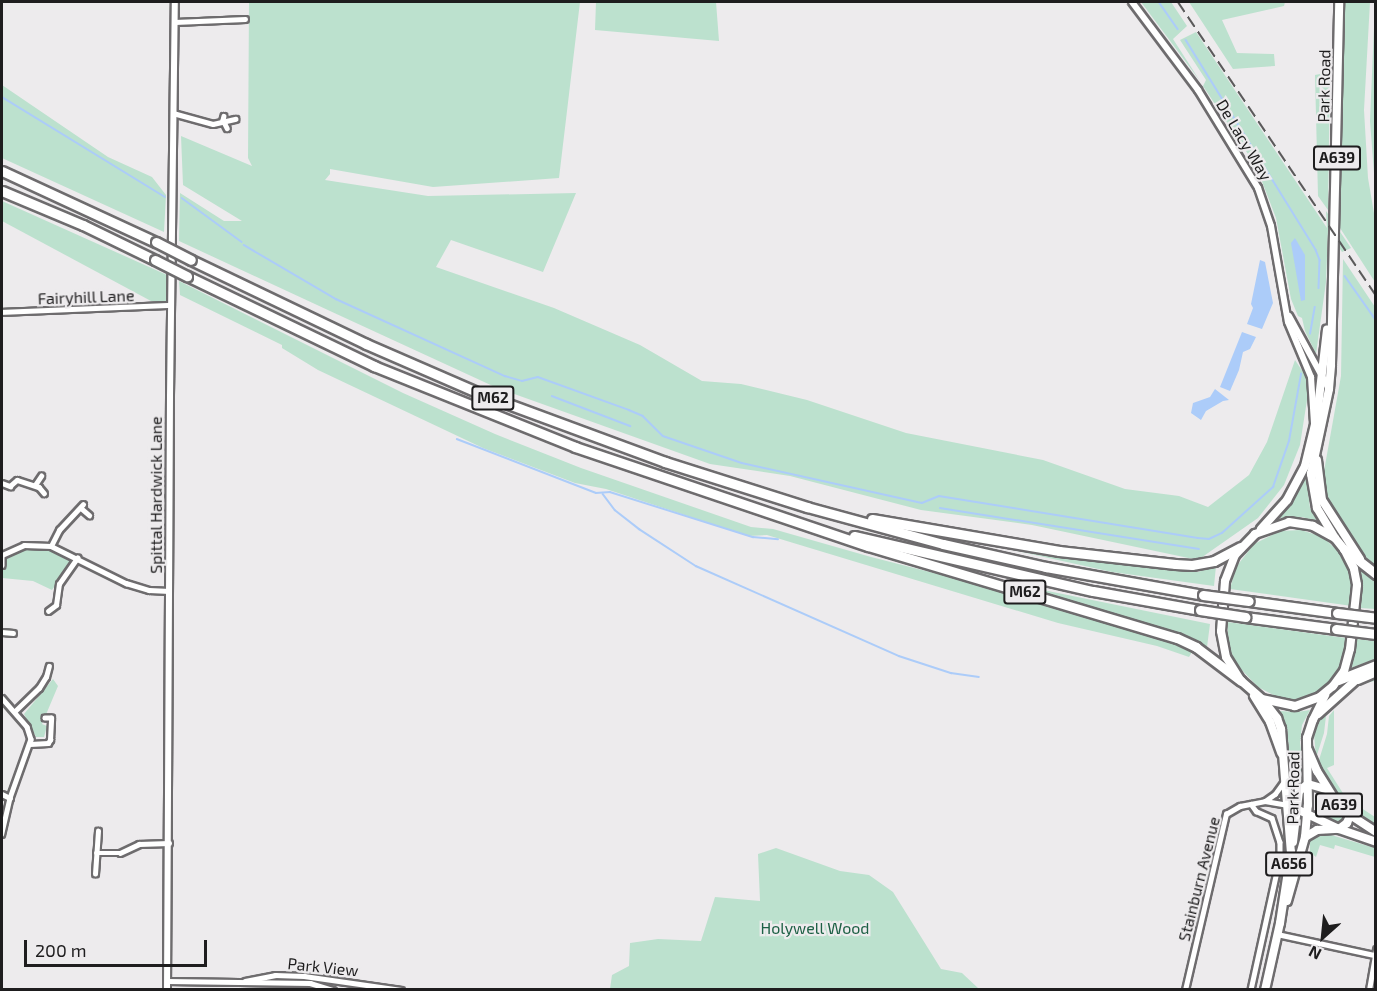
<!DOCTYPE html>
<html>
<head>
<meta charset="utf-8">
<style>
	body { margin:0 }
	#map { position:relative; width:1377px; height:991px; overflow:hidden; background:#edebed; font-family:"Exo 2",sans-serif }
	div>[style] { position:absolute }
	.green>* { inset:0; background:#bce1ce }
	.water>* { inset:0; background:#acccf9 }
	.stream>* { height:1.5px; margin:-0.75px; padding:0 0.75px; transform-origin:0.75px; border-radius:0.75px; background:#acccf9 }
	.roads { filter:drop-shadow(2px 0 #6e6c6e) drop-shadow(-2px 0 #6e6c6e) drop-shadow(0 2px #6e6c6e) drop-shadow(0 -2px #6e6c6e) }
	.minor>* { height:4.5px; margin:-2.25px; padding:0 2.25px; transform-origin:2.25px; border-radius:2.25px; background:#fff }
	.tertiary>* { height:6px; margin:-3px; padding:0 3px; transform-origin:3px; border-radius:3px; background:#fff }
	.primary>* { height:8px; margin:-4px; padding:0 4px; transform-origin:4px; border-radius:4px; background:#fff }
	.motorway>* { height:9px; margin:-4.5px; padding:0 4.5px; transform-origin:4.5px; border-radius:4.5px; background:#fff }
	.rail>* { height:1.5px; margin-top:-0.75px; transform-origin:0; background:repeating-linear-gradient(90deg,#5b5a5b 0 12px,transparent 0 18px) }
	.bridges { filter:drop-shadow(2px 0 #6e6c6e) drop-shadow(-2px 0 #6e6c6e) drop-shadow(0 2px #6e6c6e) drop-shadow(0 -2px #6e6c6e) }
	.motorway-bridge>* { height:9px; margin:-4.5px; padding:0 4.5px; transform-origin:4.5px; border-radius:4.5px; background:#fff }
	span { translate:-50% -50%; white-space:nowrap; text-align:center; line-height:1.15; -webkit-text-stroke:4.5px #edebed; paint-order:stroke }
	.shield-label span { padding:2px 4px; background:#edebed; border:2px solid; border-radius:4px; -webkit-text-stroke-width:0 }
	.shield-label { font-size:15px; color:#1e1d1e; font-weight:700 }
	.street-label { font-size:16px; color:#1e1d1e }
	.park-label { font-size:16px; color:#1d6045 }
	.frame { position:absolute; inset:0; border:3px solid #1e1d1e; pointer-events:none }
	.north { position:absolute; left:1293px; top:907px; width:60px; height:60px; -webkit-text-stroke:4px #edebed; paint-order:stroke; rotate:207deg; font-size:16px; font-weight:700; line-height:24px; text-align:center; color:#1e1d1e }
	.north::after { content:''; display:block; margin:auto; width:21px; height:27px; background:#1e1d1e; clip-path:polygon(50% 0,100% 100%,50% 72%,0 100%) }
	.scale { position:absolute; left:24px; top:940px; width:183px; height:27px; box-sizing:border-box; border:3px solid #1e1d1e; border-top:0; padding-left:8px; font-size:18px; line-height:21px; white-space:nowrap; color:#1e1d1e; -webkit-text-stroke:4px #edebed; paint-order:stroke }
</style>
</head>
<body>
<div id="map">
	<div class="green">
		<i style="clip-path:polygon(249px 2px,580px 2px,559px 178px,433px 187px,330px 169px,330px 174px,325px 180px,428px 196px,576px 193px,543px 272px,451px 240px,436px 267px,554px 308px,640px 345px,702px 381px,741px 384px,807px 400px,906px 433px,1043px 460px,1125px 489px,1179px 496px,1208px 507px,1249px 475px,1267px 442px,1295px 360px,1307px 378px,1307px 400px,1300px 445px,1284px 485px,1258px 518px,1198px 560px,1032px 525px,921px 510px,790px 476px,710px 464px,495px 387px,330px 311px,179px 241px,180px 193px,224px 221px,242px 221px,183px 185px,181px 136px,252px 166px,248px 158px)"></i>
		<i style="clip-path:polygon(596px 2px,716px 2px,719px 41px,595px 30px)"></i>
		<i style="clip-path:polygon(1141px 2px,1171px 2px,1187px 26px,1173px 39px,1200px 81px)"></i>
		<i style="clip-path:polygon(1189px 2px,1285px 2px,1284px 6px,1222px 20px,1237px 53px,1274px 54px,1275px 66px,1233px 69px)"></i>
		<i style="clip-path:polygon(1344px 2px,1370px 2px,1364px 110px,1368px 178px,1375px 219px,1375px 282px,1340px 228px)"></i>
		<i style="clip-path:polygon(1375px 4px,1376px 186px,1375px 186px,1370px 121px)"></i>
		<i style="clip-path:polygon(1196px 32px,1327px 228px,1326px 211px,1351px 248px,1342px 252px,1328px 231px,1326px 282px,1316px 354px,1305px 331px,1302px 318px,1298px 316px,1291px 299px,1276px 218px,1261px 179px,1248px 154px,1203px 86px,1206px 80px,1180px 40px)"></i>
		<i style="clip-path:polygon(1330px 72px,1328px 210px,1318px 196px,1315px 75px)"></i>
		<i style="clip-path:polygon(2px 85px,108px 157px,152px 177px,166px 195px,164px 232px,2px 158px)"></i>
		<i style="clip-path:polygon(2px 201px,167px 275px,168px 303px,151px 301px,2px 221px)"></i>
		<i style="clip-path:polygon(1343px 259px,1375px 307px,1375px 568px,1367px 561px,1334px 519px,1326px 492px,1324px 471px,1341px 376px)"></i>
		<i style="clip-path:polygon(179px 281px,403px 393px,495px 434px,581px 468px,751px 527px,773px 529px,871px 557px,973px 583px,1162px 639px,1192px 652px,1189px 657px,1157px 646px,1058px 623px,767px 535px,748px 536px,606px 489px,575px 483px,483px 448px,318px 370px,282px 348px,282px 345px,180px 295px)"></i>
		<i style="clip-path:polygon(1306px 474px,1310px 508px,1317px 521px,1302px 517px,1277px 518px,1293px 499px)"></i>
		<i style="clip-path:polygon(1301px 530px,1323px 537px,1342px 555px,1351px 575px,1352px 606px,1230px 589px,1236px 567px,1254px 544px,1280px 531px)"></i>
		<i style="clip-path:polygon(953px 537px,1093px 560px,1198px 572px,1216px 566px,1214px 586px,1112px 572px)"></i>
		<i style="clip-path:polygon(43px 545px,75px 557px,52px 590px,33px 581px,2px 578px,2px 555px,17px 547px)"></i>
		<i style="clip-path:polygon(1357px 563px,1375px 577px,1375px 609px,1360px 608px,1362px 581px)"></i>
		<i style="clip-path:polygon(999px 581px,1210px 624px,1207px 647px,1158px 626px)"></i>
		<i style="clip-path:polygon(1227px 622px,1346px 638px,1342px 664px,1329px 685px,1320px 691px,1307px 698px,1283px 700px,1258px 687px,1235px 663px,1229px 646px)"></i>
		<i style="clip-path:polygon(1356px 639px,1375px 641px,1375px 659px,1351px 668px)"></i>
		<i style="clip-path:polygon(1375px 673px,1375px 681px,1357px 685px,1326px 716px,1324px 733px,1316px 758px,1314px 734px,1321px 717px,1353px 683px)"></i>
		<i style="clip-path:polygon(53px 679px,58px 686px,42px 724px,47px 726px,44px 737px,36px 737px,24px 714px)"></i>
		<i style="clip-path:polygon(1310px 710px,1302px 725px,1300px 742px,1304px 780px,1292px 786px,1287px 727px,1280px 711px,1297px 712px)"></i>
		<i style="clip-path:polygon(1334px 710px,1334px 765px,1327px 768px,1346px 798px,1375px 817px,1375px 825px,1347px 805px,1326px 780px,1320px 766px,1319px 760px,1327px 734px,1329px 716px)"></i>
		<i style="clip-path:polygon(1317px 790px,1328px 796px,1345px 815px,1344px 822px,1339px 823px,1323px 817px,1317px 803px)"></i>
		<i style="clip-path:polygon(1321px 832px,1375px 848px,1375px 857px,1335px 845px,1334px 849px,1320px 845px,1316px 857px,1310px 852px,1310px 838px)"></i>
		<i style="clip-path:polygon(776px 848px,840px 871px,869px 875px,893px 892px,941px 969px,962px 973px,979px 989px,610px 989px,612px 975px,629px 966px,630px 943px,658px 939px,701px 941px,715px 897px,760px 901px,758px 854px)"></i>
	</div>
	<div class="water">
		<i style="clip-path:polygon(1295px 238px,1305px 255px,1305px 300px,1301px 301px,1291px 243px)"></i>
		<i style="clip-path:polygon(1260px 260px,1265px 262px,1273px 303px,1262px 329px,1247px 324px,1253px 308px,1251px 304px)"></i>
		<i style="clip-path:polygon(1242px 332px,1256px 337px,1250px 349px,1243px 352px,1239px 370px,1230px 391px,1220px 387px)"></i>
		<i style="clip-path:polygon(1215px 389px,1229px 400px,1223px 401px,1206px 411px,1201px 420px,1191px 413px,1193px 403px,1210px 397px)"></i>
	</div>
	<div class="stream">
		<i style="left:1159px;top:2px;width:33px;rotate:55deg"></i>
		<i style="left:1186px;top:40px;width:247px;rotate:58.2deg"></i>
		<i style="left:1316px;top:250px;width:11px;rotate:68deg"></i>
		<i style="left:1320px;top:260px;width:28px;rotate:92deg"></i>
		<i style="left:2px;top:97px;width:191px;rotate:31.5deg"></i>
		<i style="left:182px;top:198px;width:74px;rotate:36.3deg"></i>
		<i style="left:244px;top:245px;width:107px;rotate:30.4deg"></i>
		<i style="left:336px;top:299px;width:186px;rotate:24.5deg"></i>
		<i style="left:505px;top:376px;width:18px;rotate:16deg"></i>
		<i style="left:522px;top:381px;width:16px;rotate:-14deg"></i>
		<i style="left:538px;top:377px;width:97px;rotate:19.9deg"></i>
		<i style="left:629px;top:410px;width:15px;rotate:23deg"></i>
		<i style="left:643px;top:416px;width:28px;rotate:45deg"></i>
		<i style="left:663px;top:436px;width:83px;rotate:18.9deg"></i>
		<i style="left:742px;top:463px;width:184px;rotate:12.5deg"></i>
		<i style="left:922px;top:503px;width:18px;rotate:-22deg"></i>
		<i style="left:939px;top:496px;width:262px;rotate:9.2deg"></i>
		<i style="left:1198px;top:538px;width:11px;rotate:5deg"></i>
		<i style="left:1209px;top:539px;width:14px;rotate:-25deg"></i>
		<i style="left:1222px;top:533px;width:69px;rotate:-42deg"></i>
		<i style="left:1273px;top:487px;width:49px;rotate:-70.8deg"></i>
		<i style="left:1289px;top:441px;width:68px;rotate:-79.8deg"></i>
		<i style="left:1345px;top:276px;width:54px;rotate:54.8deg"></i>
		<i style="left:1310px;top:334px;width:27px;rotate:-80deg"></i>
		<i style="left:552px;top:396px;width:84px;rotate:21deg"></i>
		<i style="left:457px;top:439px;width:149px;rotate:21.2deg"></i>
		<i style="left:596px;top:493px;width:14px;rotate:-4deg"></i>
		<i style="left:610px;top:492px;width:150px;rotate:17.5deg"></i>
		<i style="left:753px;top:537px;width:25px;rotate:5deg"></i>
		<i style="left:603px;top:494px;width:20px;rotate:53deg"></i>
		<i style="left:615px;top:510px;width:31px;rotate:38deg"></i>
		<i style="left:639px;top:529px;width:68px;rotate:33deg"></i>
		<i style="left:696px;top:566px;width:222px;rotate:23.9deg"></i>
		<i style="left:899px;top:656px;width:55px;rotate:18.1deg"></i>
		<i style="left:951px;top:673px;width:28px;rotate:8deg"></i>
		<i style="left:940px;top:508px;width:262px;rotate:9deg"></i>
	</div>
	<div class="roads">
		<div class="minor">
			<i style="left:175px;top:22px;width:70px;rotate:-2.5deg"></i>
			<i style="left:173px;top:113px;width:41px;rotate:15.4deg"></i>
			<i style="left:213px;top:124px;width:23px;rotate:-13deg"></i>
			<i style="left:224px;top:116px;width:4px;rotate:104deg"></i>
			<i style="left:223px;top:120px;width:9px;rotate:63deg"></i>
			<i style="left:2px;top:312px;width:169px;rotate:-2.4deg"></i>
			<i style="left:2px;top:483px;width:9px;rotate:21deg"></i>
			<i style="left:10px;top:486px;width:9px;rotate:-41deg"></i>
			<i style="left:17px;top:480px;width:23px;rotate:18deg"></i>
			<i style="left:39px;top:487px;width:8px;rotate:50deg"></i>
			<i style="left:35px;top:485px;width:11px;rotate:-56deg"></i>
			<i style="left:81px;top:508px;width:11px;rotate:41deg"></i>
			<i style="left:51px;top:546px;width:18px;rotate:-63deg"></i>
			<i style="left:59px;top:530px;width:35px;rotate:-47deg"></i>
			<i style="left:2px;top:555px;width:24px;rotate:-24deg"></i>
			<i style="left:24px;top:545px;width:27px;rotate:2deg"></i>
			<i style="left:51px;top:546px;width:84px;rotate:26.3deg"></i>
			<i style="left:126px;top:583px;width:24px;rotate:17deg"></i>
			<i style="left:149px;top:590px;width:20px;rotate:3deg"></i>
			<i style="left:2px;top:555px;width:10px;rotate:90deg"></i>
			<i style="left:48px;top:611px;width:10px;rotate:-37deg"></i>
			<i style="left:56px;top:605px;width:21px;rotate:-82deg"></i>
			<i style="left:59px;top:584px;width:32px;rotate:-55deg"></i>
			<i style="left:2px;top:632px;width:11px;rotate:5deg"></i>
			<i style="left:2px;top:698px;width:38px;rotate:49deg"></i>
			<i style="left:27px;top:727px;width:13px;rotate:72deg"></i>
			<i style="left:31px;top:739px;width:63px;rotate:109.6deg"></i>
			<i style="left:10px;top:798px;width:37px;rotate:103deg"></i>
			<i style="left:15px;top:711px;width:33px;rotate:-44deg"></i>
			<i style="left:39px;top:688px;width:13px;rotate:-58deg"></i>
			<i style="left:46px;top:677px;width:11px;rotate:-75deg"></i>
			<i style="left:30px;top:744px;width:18px;rotate:-3deg"></i>
			<i style="left:48px;top:743px;width:4px;rotate:-56deg"></i>
			<i style="left:50px;top:740px;width:22px;rotate:-87deg"></i>
			<i style="left:51px;top:718px;width:6px;rotate:180deg"></i>
			<i style="left:2px;top:794px;width:9px;rotate:27deg"></i>
			<i style="left:1265px;top:801px;width:12px;rotate:-35deg"></i>
			<i style="left:1275px;top:794px;width:17px;rotate:-54deg"></i>
			<i style="left:1251px;top:804px;width:9px;rotate:54deg"></i>
			<i style="left:1256px;top:811px;width:17px;rotate:24deg"></i>
			<i style="left:1272px;top:818px;width:25px;rotate:72deg"></i>
			<i style="left:1280px;top:842px;width:16px;rotate:90deg"></i>
			<i style="left:1280px;top:858px;width:135px;rotate:102.4deg"></i>
			<i style="left:96px;top:853px;width:24px"></i>
			<i style="left:120px;top:853px;width:21px;rotate:-25deg"></i>
			<i style="left:139px;top:844px;width:30px;rotate:-2deg"></i>
			<i style="left:95px;top:874px;width:43px;rotate:-86deg"></i>
			<i style="left:1277px;top:934px;width:99px;rotate:12.2deg"></i>
			<i style="left:167px;top:981px;width:143px;rotate:0.8deg"></i>
			<i style="left:310px;top:983px;width:24px;rotate:17deg"></i>
			<i style="left:245px;top:981px;width:31px;rotate:-11deg"></i>
			<i style="left:275px;top:975px;width:29px;rotate:2deg"></i>
			<i style="left:304px;top:976px;width:98px;rotate:8.2deg"></i>
			<i style="left:1185px;top:990px;width:181px;rotate:-76.9deg"></i>
			<i style="left:1226px;top:814px;width:16px;rotate:-30deg"></i>
			<i style="left:1240px;top:806px;width:25px;rotate:-11deg"></i>
			<i style="left:1265px;top:801px;width:23px;rotate:10deg"></i>
			<i style="left:1369px;top:990px;width:41px;rotate:-80.1deg"></i>
		</div>
		<div class="tertiary">
			<i style="left:1132px;top:2px;width:110px;rotate:53.1deg"></i>
			<i style="left:1198px;top:90px;width:115px;rotate:58.5deg"></i>
			<i style="left:1258px;top:188px;width:40px;rotate:71.1deg"></i>
			<i style="left:1271px;top:226px;width:97px;rotate:80deg"></i>
			<i style="left:1288px;top:322px;width:60px;rotate:67.3deg"></i>
			<i style="left:1311px;top:377px;width:47px;rotate:86.3deg"></i>
			<i style="left:1289px;top:316px;width:83px;rotate:61.3deg"></i>
			<i style="left:167px;top:990px;width:594px;rotate:-89.71deg"></i>
			<i style="left:170px;top:396px;width:394px;rotate:-89.3deg"></i>
		</div>
		<div class="primary">
			<i style="left:1317px;top:460px;width:40px;rotate:82.9deg"></i>
			<i style="left:1322px;top:500px;width:70px;rotate:57.2deg"></i>
			<i style="left:1289px;top:522px;width:24px;rotate:9deg"></i>
			<i style="left:1313px;top:526px;width:25px;rotate:29deg"></i>
			<i style="left:1335px;top:538px;width:14px;rotate:51deg"></i>
			<i style="left:1344px;top:549px;width:22px;rotate:63deg"></i>
			<i style="left:1354px;top:569px;width:16px;rotate:79deg"></i>
			<i style="left:1357px;top:585px;width:64px;rotate:96.2deg"></i>
			<i style="left:1350px;top:649px;width:23px;rotate:105deg"></i>
			<i style="left:1344px;top:671px;width:19px;rotate:126deg"></i>
			<i style="left:1333px;top:686px;width:17px;rotate:140deg"></i>
			<i style="left:1320px;top:697px;width:27px;rotate:160deg"></i>
			<i style="left:1295px;top:706px;width:34px;rotate:-168deg"></i>
			<i style="left:1262px;top:699px;width:28px;rotate:-139deg"></i>
			<i style="left:1241px;top:681px;width:28px;rotate:-122deg"></i>
			<i style="left:1226px;top:657px;width:26px;rotate:-101deg"></i>
			<i style="left:1221px;top:631px;width:50px;rotate:-85.4deg"></i>
			<i style="left:1225px;top:581px;width:28px;rotate:-69deg"></i>
			<i style="left:1235px;top:555px;width:29px;rotate:-46deg"></i>
			<i style="left:1255px;top:534px;width:36px;rotate:-19deg"></i>
			<i style="left:1261px;top:529px;width:39px;rotate:-48deg"></i>
			<i style="left:1287px;top:500px;width:38px;rotate:-62deg"></i>
			<i style="left:1305px;top:466px;width:51px;rotate:-76.5deg"></i>
			<i style="left:1317px;top:416px;width:87px;rotate:-83.4deg"></i>
			<i style="left:1335px;top:538px;width:35px;rotate:-121deg"></i>
			<i style="left:1317px;top:508px;width:35px;rotate:-100deg"></i>
			<i style="left:1311px;top:474px;width:87px;rotate:-78deg"></i>
			<i style="left:1329px;top:389px;width:24px;rotate:-85deg"></i>
			<i style="left:1331px;top:365px;width:363px;rotate:-88.7deg"></i>
			<i style="left:1254px;top:696px;width:31px;rotate:58deg"></i>
			<i style="left:1270px;top:722px;width:33px;rotate:70deg"></i>
			<i style="left:1263px;top:700px;width:23px;rotate:52deg"></i>
			<i style="left:1277px;top:718px;width:12px;rotate:70deg"></i>
			<i style="left:1281px;top:729px;width:123px;rotate:85.4deg"></i>
			<i style="left:1291px;top:852px;width:72px;rotate:98.8deg"></i>
			<i style="left:1280px;top:923px;width:69px;rotate:102.6deg"></i>
			<i style="left:1318px;top:714px;width:52px;rotate:-41.9deg"></i>
			<i style="left:1308px;top:750px;width:23px;rotate:67deg"></i>
			<i style="left:1317px;top:771px;width:36px;rotate:58deg"></i>
			<i style="left:1336px;top:801px;width:20px;rotate:45deg"></i>
			<i style="left:1350px;top:815px;width:31px;rotate:33deg"></i>
			<i style="left:1288px;top:805px;width:56px;rotate:25.2deg"></i>
			<i style="left:1339px;top:829px;width:39px;rotate:19deg"></i>
			<i style="left:1305px;top:837px;width:14px;rotate:-30deg"></i>
			<i style="left:1317px;top:830px;width:22px;rotate:-3deg"></i>
			<i style="left:1339px;top:829px;width:10px;rotate:-37deg"></i>
			<i style="left:1347px;top:823px;width:9px;rotate:-69deg"></i>
			<i style="left:1293px;top:842px;width:51px;rotate:-83.3deg"></i>
			<i style="left:1299px;top:791px;width:11px;rotate:-38deg"></i>
			<i style="left:1308px;top:784px;width:19px;rotate:16deg"></i>
			<i style="left:1287px;top:901px;width:66px;rotate:-74.3deg"></i>
			<i style="left:1305px;top:837px;width:32px;rotate:-85deg"></i>
			<i style="left:1308px;top:805px;width:67px;rotate:-90.9deg"></i>
			<i style="left:1307px;top:738px;width:19px;rotate:-72deg"></i>
			<i style="left:1313px;top:720px;width:28px;rotate:-64deg"></i>
		</div>
		<div class="motorway">
			<i style="left:2px;top:171px;width:170px;rotate:24.8deg"></i>
			<i style="left:2px;top:191px;width:88px;rotate:22.8deg"></i>
			<i style="left:83px;top:225px;width:80px;rotate:25.9deg"></i>
			<i style="left:191px;top:260px;width:194px;rotate:25.6deg"></i>
			<i style="left:366px;top:344px;width:129px;rotate:23.4deg"></i>
			<i style="left:484px;top:395px;width:193px;rotate:20.3deg"></i>
			<i style="left:665px;top:462px;width:149px;rotate:17.6deg"></i>
			<i style="left:807px;top:507px;width:141px;rotate:15.2deg"></i>
			<i style="left:943px;top:544px;width:106px;rotate:12.6deg"></i>
			<i style="left:1046px;top:567px;width:159px;rotate:10.1deg"></i>
			<i style="left:187px;top:276px;width:208px;rotate:25.7deg"></i>
			<i style="left:374px;top:366px;width:217px;rotate:21.9deg"></i>
			<i style="left:575px;top:447px;width:309px;rotate:18.7deg"></i>
			<i style="left:868px;top:546px;width:322px;rotate:16.6deg"></i>
			<i style="left:1177px;top:638px;width:21px;rotate:25deg"></i>
			<i style="left:1196px;top:647px;width:56px;rotate:37.1deg"></i>
			<i style="left:872px;top:519px;width:190px;rotate:9.7deg"></i>
			<i style="left:1059px;top:551px;width:117px;rotate:6.4deg"></i>
			<i style="left:1175px;top:564px;width:17px;rotate:3deg"></i>
			<i style="left:1192px;top:565px;width:22px;rotate:-10deg"></i>
			<i style="left:1214px;top:561px;width:30px;rotate:-28deg"></i>
			<i style="left:854px;top:536px;width:245px;rotate:13deg"></i>
			<i style="left:1093px;top:591px;width:109px;rotate:10.1deg"></i>
			<i style="left:1344px;top:549px;width:41px;rotate:38deg"></i>
			<i style="left:1249px;top:601px;width:89px;rotate:7.8deg"></i>
			<i style="left:1245px;top:617px;width:92px;rotate:7.5deg"></i>
			<i style="left:1357px;top:679px;width:21px;rotate:-23deg"></i>
			<i style="left:1338px;top:680px;width:41px;rotate:-21.5deg"></i>
		</div>
	</div>
	<div class="rail">
		<i style="left:1178px;top:2px;width:354px;rotate:56deg"></i>
	</div>
	<div class="bridges">
		<div class="motorway-bridge">
			<i style="left:156px;top:242px;width:39px;rotate:27deg"></i>
			<i style="left:155px;top:260px;width:36px;rotate:27deg"></i>
			<i style="left:1203px;top:595px;width:46px;rotate:7.4deg"></i>
			<i style="left:1200px;top:610px;width:46px;rotate:8.8deg"></i>
			<i style="left:1337px;top:613px;width:39px;rotate:7deg"></i>
			<i style="left:1336px;top:629px;width:40px;rotate:7.1deg"></i>
		</div>
	</div>
	<div class="shield-label">
		<span style="left:1337px;top:158px">A639</span>
		<span style="left:493px;top:398px">M62</span>
		<span style="left:1025px;top:592px">M62</span>
		<span style="left:1339px;top:805px">A639</span>
		<span style="left:1289px;top:864px">A656</span>
	</div>
	<div class="street-label">
		<span style="left:1324px;top:86px;rotate:-89deg">Park Road</span>
		<span style="left:1244px;top:140px;rotate:59deg">De Lacy Way</span>
		<span style="left:86px;top:297px;rotate:-2deg">Fairyhill Lane</span>
		<span style="left:156px;top:495px;rotate:-90deg">Spittal Hardwick Lane</span>
		<span style="left:1293px;top:788px;rotate:-89deg">Park Road</span>
		<span style="left:1199px;top:879px;rotate:-76deg">Stainburn Avenue</span>
		<span style="left:323px;top:967px;rotate:6deg">Park View</span>
	</div>
	<div class="park-label">
		<span style="left:815px;top:928px">Holywell Wood</span>
	</div>
	<div class="frame"></div>
	<div class="north">N</div>
	<div class="scale">200 m</div>
</div>
</body>
</html>
